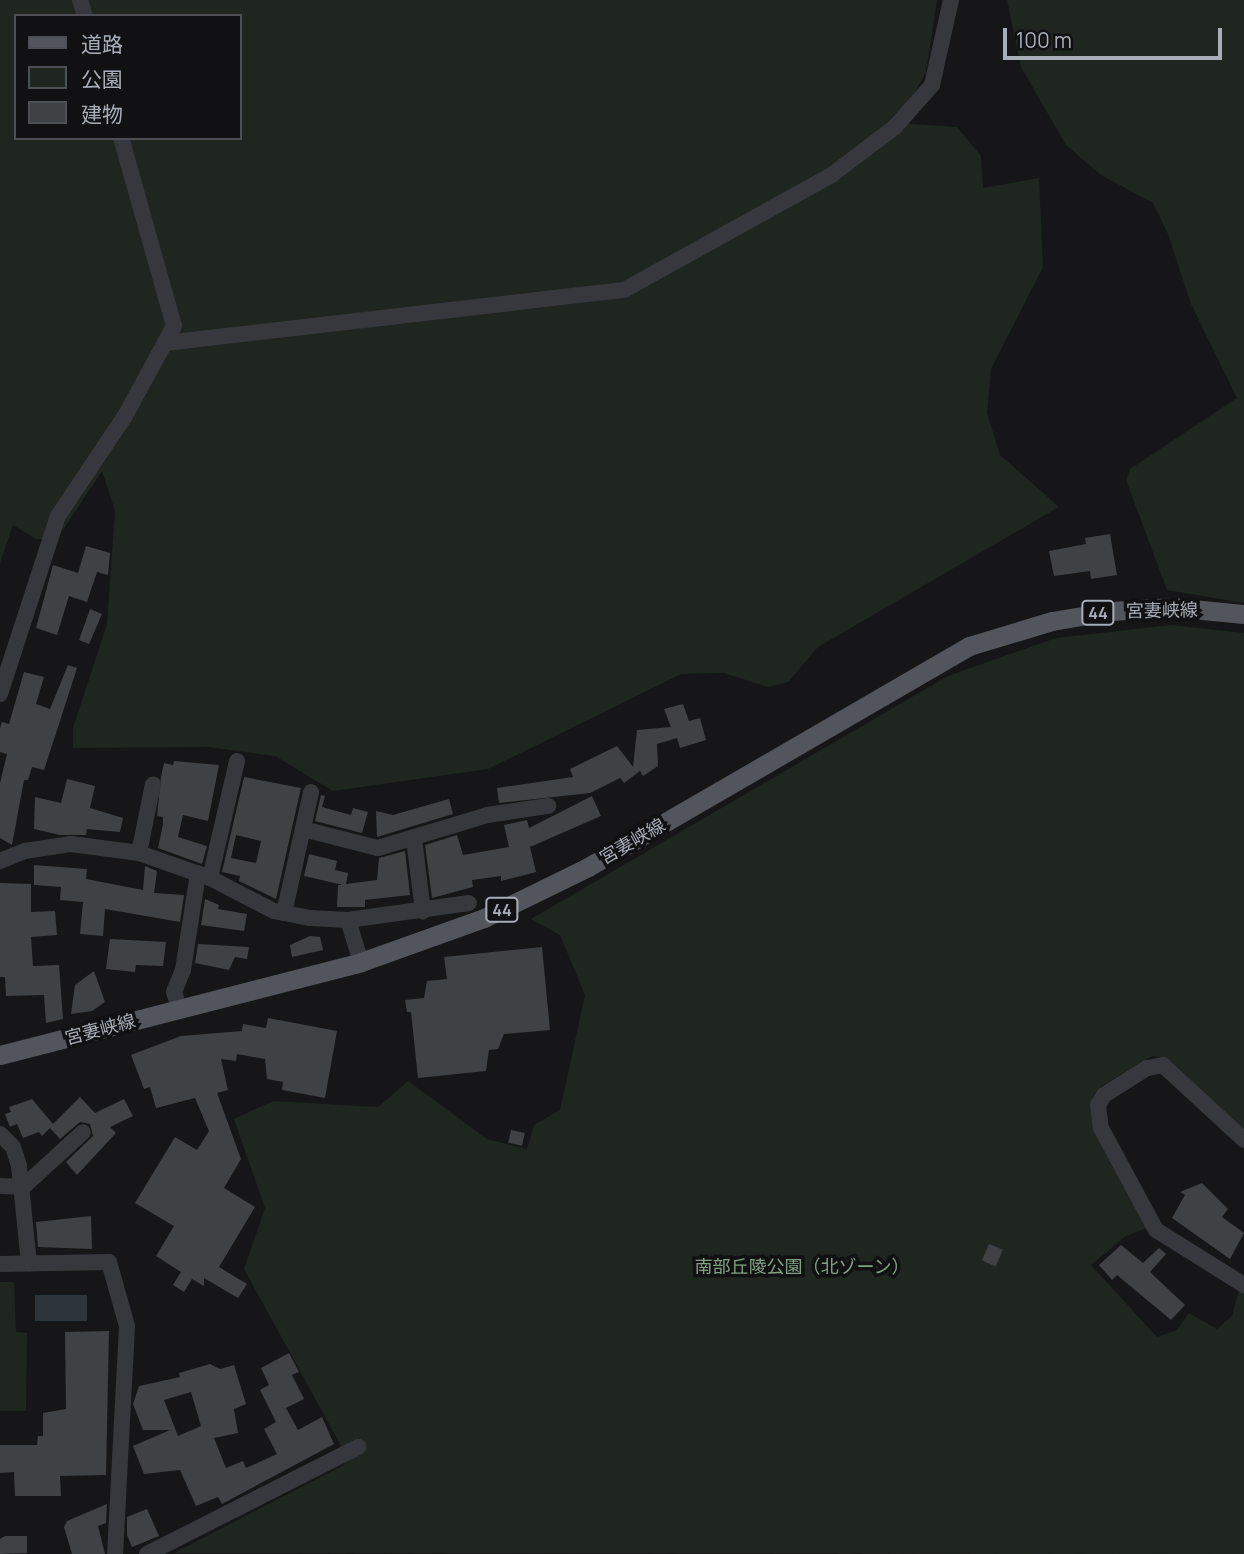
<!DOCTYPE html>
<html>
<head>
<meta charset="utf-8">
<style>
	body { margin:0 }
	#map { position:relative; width:1244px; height:1554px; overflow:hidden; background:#161618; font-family:Manrope,"Noto Sans JP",sans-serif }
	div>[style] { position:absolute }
	.green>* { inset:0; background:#1e261f }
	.water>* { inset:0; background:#2c353c; transform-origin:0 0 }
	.building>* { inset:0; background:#404145; transform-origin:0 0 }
	.minor>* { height:16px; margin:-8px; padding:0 8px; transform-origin:8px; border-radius:8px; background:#37383d }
	.major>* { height:19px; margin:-9.5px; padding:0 9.5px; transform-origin:9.5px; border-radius:9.5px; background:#53555c }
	span { translate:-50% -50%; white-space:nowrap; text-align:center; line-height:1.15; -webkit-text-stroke:7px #111113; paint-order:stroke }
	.shield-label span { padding:2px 5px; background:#111113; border:2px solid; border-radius:5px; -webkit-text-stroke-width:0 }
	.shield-label { font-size:16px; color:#a8adb8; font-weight:700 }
	.street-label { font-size:18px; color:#a8adb8 }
	.park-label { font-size:18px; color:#7fa381 }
	.legend { position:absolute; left:14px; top:14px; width:228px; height:126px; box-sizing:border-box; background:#111113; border:2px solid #4d4f55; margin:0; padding:9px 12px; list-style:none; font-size:21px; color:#a8adb8 }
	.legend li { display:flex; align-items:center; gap:14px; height:35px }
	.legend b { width:35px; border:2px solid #4d4f55 }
	.scale { position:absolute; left:1003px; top:28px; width:219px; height:32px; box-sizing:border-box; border:4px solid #a8adb8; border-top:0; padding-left:9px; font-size:21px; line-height:24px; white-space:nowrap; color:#a8adb8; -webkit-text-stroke:5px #111113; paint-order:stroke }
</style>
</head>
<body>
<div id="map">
	<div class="green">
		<i style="clip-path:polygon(evenodd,0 0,937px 0,926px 72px,898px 123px,957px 127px,981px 156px,983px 188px,1039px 178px,1043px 267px,991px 369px,987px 413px,1000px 455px,1059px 507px,818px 647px,788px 682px,768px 687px,724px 673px,681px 674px,488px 769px,333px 791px,275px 756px,209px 747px,73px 748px,73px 728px,107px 624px,115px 511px,102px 471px,57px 539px,36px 539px,13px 525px,0 563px,0 0,16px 16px,240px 16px,240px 138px,16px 138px,16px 16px)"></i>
		<i style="clip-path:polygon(1007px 0,1244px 0,1244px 603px,1167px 590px,1126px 480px,1130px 469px,1237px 398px,1191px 304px,1168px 234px,1153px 203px,1101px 175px,1066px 145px,1021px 67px)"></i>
		<i style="clip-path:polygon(1171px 625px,1244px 633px,1244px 1133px,1172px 1062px,1162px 1058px,1152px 1056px,1100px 1087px,1093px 1097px,1092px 1123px,1149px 1227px,1126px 1236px,1091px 1265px,1157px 1337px,1177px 1330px,1189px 1313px,1217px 1329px,1232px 1316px,1239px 1290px,1244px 1293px,1244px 1554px,174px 1553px,344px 1465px,340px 1444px,244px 1269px,265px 1208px,234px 1119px,273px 1101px,378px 1107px,408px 1081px,487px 1139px,527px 1149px,534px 1125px,560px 1110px,585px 995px,560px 935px,531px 919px,948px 676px,1056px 638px)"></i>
		<i style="clip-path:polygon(0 1282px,14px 1282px,16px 1332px,27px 1333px,26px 1411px,0 1411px)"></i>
	</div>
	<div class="water">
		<i style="left:35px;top:1295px;width:52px;height:26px"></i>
	</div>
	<div class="building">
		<i style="clip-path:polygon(1110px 534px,1117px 575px,1091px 579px,1090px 571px,1054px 576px,1049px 551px,1086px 544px,1085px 538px)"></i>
		<i style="clip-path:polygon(86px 546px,110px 553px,108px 575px,97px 572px,87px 602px,69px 596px,57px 635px,36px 628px,53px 565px,78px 573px)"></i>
		<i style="clip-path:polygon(90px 609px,102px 614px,89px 644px,79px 640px)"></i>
		<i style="clip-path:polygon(68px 665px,77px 668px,59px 724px,44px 770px,32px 767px,28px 780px,24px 780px,12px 845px,0 838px,0 783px,7px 754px,0 752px,0 728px,2px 722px,9px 724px,24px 672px,44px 677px,36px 704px,50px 709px)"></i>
		<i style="clip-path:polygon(683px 704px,689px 721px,700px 718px,706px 740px,680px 748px,677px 738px,657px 744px,658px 766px,643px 776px,640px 771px,624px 783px,620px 778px,590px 793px,499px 803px,497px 788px,573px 777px,570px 769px,617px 746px,633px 767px,637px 730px,671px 727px,664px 709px)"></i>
		<i style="clip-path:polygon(174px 761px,219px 765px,208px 821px,183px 815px,178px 837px,207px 846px,202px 864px,158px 848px,163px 824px,163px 817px,157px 816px,161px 777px,164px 763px,173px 765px)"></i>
		<i style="clip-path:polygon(evenodd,244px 777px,301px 788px,276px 899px,239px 881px,240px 876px,222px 872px,244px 777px,236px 835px,261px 841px,256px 863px,231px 858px,236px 835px)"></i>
		<i style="clip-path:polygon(67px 779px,95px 786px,90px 808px,123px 818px,120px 832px,87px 829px,86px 835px,60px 835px,34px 829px,35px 797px,61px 803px)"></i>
		<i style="clip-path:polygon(321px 795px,325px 796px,322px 807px,351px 815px,353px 808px,368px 812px,362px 833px,315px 821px)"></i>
		<i style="clip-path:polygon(592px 796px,601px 816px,530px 847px,536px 872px,501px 881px,501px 876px,472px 880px,473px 887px,432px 898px,425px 845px,457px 835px,463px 855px,509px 847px,504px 825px,527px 820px,529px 828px)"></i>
		<i style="clip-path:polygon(449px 799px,453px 814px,377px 837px,376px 811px,393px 815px)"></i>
		<i style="clip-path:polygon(405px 851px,410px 895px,365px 900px,365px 907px,337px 907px,338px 885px,343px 885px,304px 876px,309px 854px,337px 861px,335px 870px,348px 873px,346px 884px,377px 880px,379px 858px)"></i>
		<i style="clip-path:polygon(34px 865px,87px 869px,86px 879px,143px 890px,145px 866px,157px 871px,154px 893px,184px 895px,180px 922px,105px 909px,103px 936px,80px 934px,83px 902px,60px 900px,61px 887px,34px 885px)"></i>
		<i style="clip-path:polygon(0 883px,31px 884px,31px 912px,55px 911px,57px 935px,31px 937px,33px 966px,59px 965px,63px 1019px,46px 1023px,44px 995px,6px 996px,5px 977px,0 977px)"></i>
		<i style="clip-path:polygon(205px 899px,219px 905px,218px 909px,247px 914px,244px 931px,201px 925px)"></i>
		<i style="clip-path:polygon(310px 936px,320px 937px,323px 950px,292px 957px,290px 945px)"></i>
		<i style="clip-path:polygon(110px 939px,166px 942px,163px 966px,136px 965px,135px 972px,106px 969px)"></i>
		<i style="clip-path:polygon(198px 944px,249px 947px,247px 959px,235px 957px,229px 970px,195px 963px)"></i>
		<i style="clip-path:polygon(542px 947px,550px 1030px,504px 1034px,498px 1049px,489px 1050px,486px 1071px,418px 1078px,411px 1012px,407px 1012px,405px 1000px,424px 998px,427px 981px,447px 979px,444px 957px)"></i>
		<i style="clip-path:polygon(94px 971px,105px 1002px,92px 1011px,71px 1014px,75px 985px)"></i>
		<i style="clip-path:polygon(268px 1018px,337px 1031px,325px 1098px,282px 1090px,283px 1082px,267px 1079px,265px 1059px,237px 1054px,236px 1061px,221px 1059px,228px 1090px,217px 1093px,241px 1159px,224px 1188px,255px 1207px,219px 1267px,247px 1284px,238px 1298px,204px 1278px,204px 1286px,192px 1279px,184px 1292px,173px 1285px,181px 1272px,156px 1256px,174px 1226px,135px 1203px,175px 1137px,197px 1150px,209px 1131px,195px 1098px,156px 1108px,150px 1087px,144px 1089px,131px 1055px,181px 1036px,242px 1031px,243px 1024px,266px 1028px)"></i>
		<i style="clip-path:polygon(80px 1097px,95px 1113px,124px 1099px,133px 1116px,110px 1127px,116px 1133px,77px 1175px,66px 1162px,93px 1136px,90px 1124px,80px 1122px,60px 1139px,50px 1128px,42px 1136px,39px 1132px,23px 1138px,17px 1124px,10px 1127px,5px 1114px,11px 1112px,9px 1107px,32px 1099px,53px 1124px)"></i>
		<i style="left:511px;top:1130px;width:14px;height:13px;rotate:12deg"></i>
		<i style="clip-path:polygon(1202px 1183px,1228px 1209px,1222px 1217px,1244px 1233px,1230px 1259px,1172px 1218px,1185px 1195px,1180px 1192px)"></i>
		<i style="clip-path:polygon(91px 1216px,92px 1249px,38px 1247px,36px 1222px)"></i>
		<i style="left:989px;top:1244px;width:15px;height:18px;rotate:23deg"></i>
		<i style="clip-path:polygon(1121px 1245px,1143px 1263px,1159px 1248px,1166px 1254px,1150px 1272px,1185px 1305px,1171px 1320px,1117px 1275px,1112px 1280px,1099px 1265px)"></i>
		<i style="clip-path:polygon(109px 1331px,106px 1475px,60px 1476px,61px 1496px,15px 1496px,14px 1472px,0 1473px,0 1445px,37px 1445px,38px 1436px,43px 1436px,43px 1413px,66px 1409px,65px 1332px)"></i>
		<i style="clip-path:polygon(evenodd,289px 1353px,299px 1372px,292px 1375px,304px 1399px,286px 1408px,298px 1430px,322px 1417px,334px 1444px,222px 1504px,218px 1497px,196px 1506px,180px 1470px,144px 1474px,133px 1446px,170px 1430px,143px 1430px,133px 1404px,139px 1386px,180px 1377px,179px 1373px,210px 1364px,220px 1369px,234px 1365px,246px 1404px,234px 1409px,238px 1433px,214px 1438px,226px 1468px,243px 1461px,246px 1468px,277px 1454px,264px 1429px,276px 1422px,260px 1390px,269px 1385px,261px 1368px,289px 1353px,191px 1392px,201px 1426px,178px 1436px,164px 1400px,191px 1392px)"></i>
		<i style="clip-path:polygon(107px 1504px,106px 1523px,98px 1526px,105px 1554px,72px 1554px,64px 1527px,67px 1521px)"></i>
		<i style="clip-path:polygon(147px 1509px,159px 1536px,132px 1547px,127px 1535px,127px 1517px)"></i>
		<i style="clip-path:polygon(5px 1536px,27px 1536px,27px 1553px,0 1554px,0 1539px)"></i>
	</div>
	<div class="minor">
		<i style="left:80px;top:0;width:17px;rotate:73deg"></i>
		<i style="left:165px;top:343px;width:462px;rotate:-6.6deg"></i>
		<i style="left:624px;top:290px;width:239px;rotate:-29deg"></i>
		<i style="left:833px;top:174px;width:78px;rotate:-37.2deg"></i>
		<i style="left:895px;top:127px;width:56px;rotate:-48.6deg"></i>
		<i style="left:932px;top:85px;width:87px;rotate:-77.4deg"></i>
		<i style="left:0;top:694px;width:187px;rotate:-72deg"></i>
		<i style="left:58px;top:516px;width:120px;rotate:-56.2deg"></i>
		<i style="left:125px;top:416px;width:102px;rotate:-61.4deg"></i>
		<i style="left:174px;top:326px;width:195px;rotate:-105.7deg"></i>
		<i style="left:303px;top:829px;width:77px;rotate:14.2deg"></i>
		<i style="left:378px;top:848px;width:114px;rotate:-16.8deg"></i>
		<i style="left:487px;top:815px;width:62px;rotate:-8.4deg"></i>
		<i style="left:414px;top:839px;width:73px;rotate:82.9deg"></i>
		<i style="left:139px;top:853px;width:70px;rotate:-78.5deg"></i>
		<i style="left:0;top:861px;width:27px;rotate:-22deg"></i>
		<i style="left:25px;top:851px;width:47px;rotate:-8.7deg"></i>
		<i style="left:71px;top:844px;width:69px;rotate:7.5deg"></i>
		<i style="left:139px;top:853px;width:75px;rotate:19.4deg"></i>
		<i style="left:210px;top:878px;width:72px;rotate:27.3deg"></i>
		<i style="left:274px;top:911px;width:37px;rotate:11deg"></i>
		<i style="left:310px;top:918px;width:38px;rotate:3deg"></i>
		<i style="left:348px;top:920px;width:122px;rotate:-8deg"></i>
		<i style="left:210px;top:878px;width:120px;rotate:-77deg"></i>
		<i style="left:284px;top:913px;width:124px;rotate:-77.4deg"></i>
		<i style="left:348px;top:920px;width:44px;rotate:72.8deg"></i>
		<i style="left:179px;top:1008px;width:17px;rotate:-107deg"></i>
		<i style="left:174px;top:992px;width:24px;rotate:-68deg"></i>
		<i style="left:183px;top:970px;width:98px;rotate:-81.2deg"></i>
		<i style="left:0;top:1134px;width:18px;rotate:45deg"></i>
		<i style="left:13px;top:1147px;width:20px;rotate:72deg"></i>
		<i style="left:19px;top:1166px;width:98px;rotate:84.1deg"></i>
		<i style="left:1244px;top:1140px;width:110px;rotate:-137.2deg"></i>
		<i style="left:1163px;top:1065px;width:16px;rotate:169deg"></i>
		<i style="left:1147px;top:1068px;width:51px;rotate:147.9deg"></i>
		<i style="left:1104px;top:1095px;width:12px;rotate:121deg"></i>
		<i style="left:1098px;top:1105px;width:23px;rotate:83deg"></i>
		<i style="left:1101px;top:1128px;width:116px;rotate:61.7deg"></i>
		<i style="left:1156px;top:1230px;width:104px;rotate:32deg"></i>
		<i style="left:0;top:1186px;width:23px;rotate:2deg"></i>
		<i style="left:23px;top:1187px;width:81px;rotate:-42.5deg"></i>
		<i style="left:0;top:1264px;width:109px;rotate:-1.1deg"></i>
		<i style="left:109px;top:1262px;width:66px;rotate:74.3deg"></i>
		<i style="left:127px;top:1326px;width:228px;rotate:93deg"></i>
		<i style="left:147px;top:1554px;width:237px;rotate:-26.9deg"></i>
	</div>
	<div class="major">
		<i style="left:0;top:1055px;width:373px;rotate:-14.4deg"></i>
		<i style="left:361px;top:962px;width:131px;rotate:-19.7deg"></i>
		<i style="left:484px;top:918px;width:116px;rotate:-26.1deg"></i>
		<i style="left:588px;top:867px;width:440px;rotate:-30.1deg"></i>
		<i style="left:969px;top:646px;width:87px;rotate:-16.8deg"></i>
		<i style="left:1052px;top:621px;width:60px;rotate:-9.6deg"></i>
		<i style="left:1111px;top:611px;width:61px;rotate:-3.8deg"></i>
		<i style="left:1172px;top:607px;width:72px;rotate:5.6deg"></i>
	</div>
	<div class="shield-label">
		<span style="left:1098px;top:613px">44</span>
		<span style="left:502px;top:910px">44</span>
	</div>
	<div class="street-label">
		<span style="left:1162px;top:610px;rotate:-1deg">宮妻峡線</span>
		<span style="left:632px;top:841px;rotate:-30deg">宮妻峡線</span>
		<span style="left:100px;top:1029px;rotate:-15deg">宮妻峡線</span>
	</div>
	<div class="park-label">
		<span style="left:802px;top:1266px">南部丘陵公園（北ゾーン）</span>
	</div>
	<ul class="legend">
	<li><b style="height:9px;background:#53555c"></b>道路</li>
	<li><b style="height:19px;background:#1e261f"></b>公園</li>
	<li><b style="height:19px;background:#404145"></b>建物</li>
	</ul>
	<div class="scale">100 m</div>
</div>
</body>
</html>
